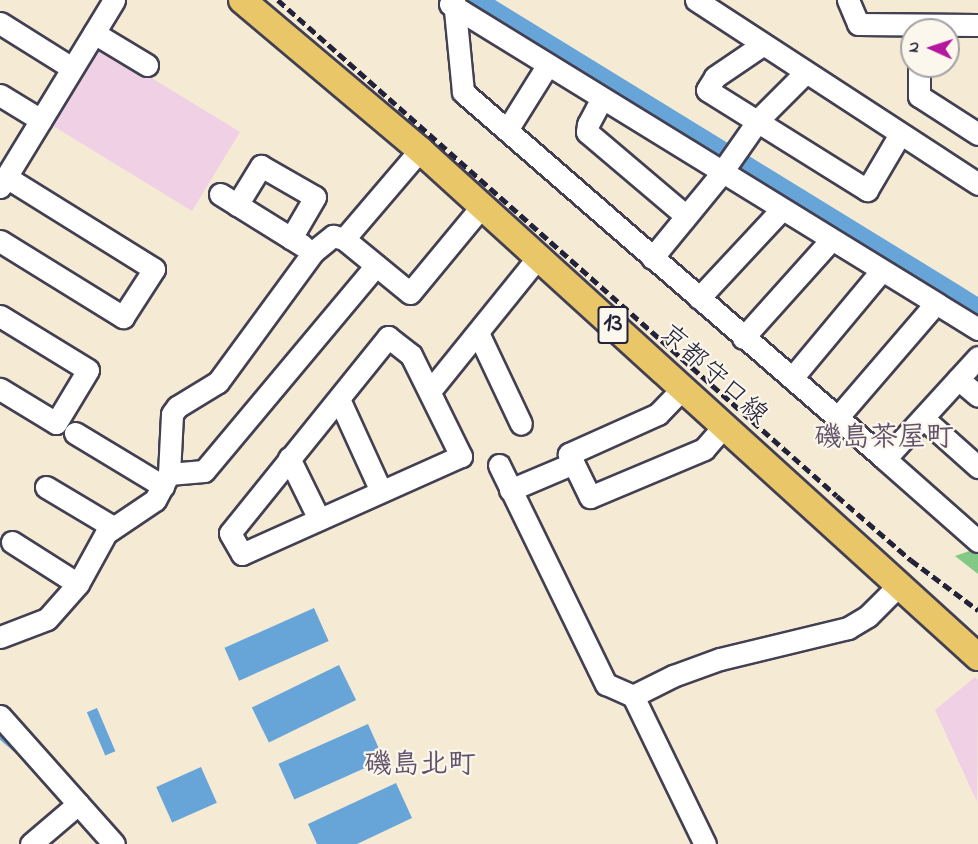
<!DOCTYPE html>
<html>
<head>
<meta charset="utf-8">
<style>
	body { margin:0 }
	#map { position:relative; width:978px; height:844px; overflow:hidden; background:#f5ebd5; font-family:"Indie Flower","Klee One",sans-serif }
	div>[style] { position:absolute }
	.built>* { inset:0; background:#efd0e5 }
	.green>* { inset:0; background:#82c985 }
	.water>* { inset:0; background:#67a4d8; transform-origin:0 0 }
	.stream>* { height:4.5px; margin:-2.25px; padding:0 2.25px; transform-origin:2.25px; border-radius:2.25px; background:#67a4d8 }
	.roads { filter:drop-shadow(2px 0 #424052) drop-shadow(-2px 0 #424052) drop-shadow(0 2px #424052) drop-shadow(0 -2px #424052) }
	.minor>* { height:21px; margin:-10.5px; padding:0 10.5px; transform-origin:10.5px; border-radius:10.5px; background:#fff }
	.major>* { height:26px; margin:-13px; padding:0 13px; transform-origin:13px; border-radius:13px; background:#e9c769 }
	.rail>* { height:4.5px; margin-top:-2.25px; transform-origin:0; background:repeating-linear-gradient(90deg,#22223b 0 9px,transparent 0 13.5px) }
	span { translate:-50% -50%; white-space:nowrap; text-align:center; line-height:1.15; -webkit-text-stroke:4.5px #fbf7ec; paint-order:stroke }
	.shield-label span { padding:2px 4px; background:#fbf7ec; border:2px solid; border-radius:4px; -webkit-text-stroke-width:0 }
	.shield-label { font-size:26px; color:#22223b; font-weight:700 }
	.street-label { font-size:27px; color:#22223b }
	.neighbourhood-label { font-size:28px; color:#61516b; font-weight:700 }
	.north { position:absolute; left:900px; top:18px; width:60px; height:60px; box-sizing:border-box; background:#fbf7ec; border:2px solid #a4a2a5; border-radius:50%; rotate:273deg; font-size:16px; font-weight:700; line-height:24px; text-align:center; color:#22223b }
	.north::after { content:''; display:block; margin:auto; width:21px; height:27px; background:#b5179e; clip-path:polygon(50% 0,100% 100%,50% 72%,0 100%) }
</style>
</head>
<body>
<div id="map">
	<div class="built">
		<i style="clip-path:polygon(91px 46px,99px 46px,240px 132px,192px 211px,45px 121px)"></i>
		<i style="clip-path:polygon(975px 677px,978px 680px,977px 802px,935px 710px)"></i>
	</div>
	<div class="green">
		<i style="clip-path:polygon(978px 548px,978px 574px,955px 556px)"></i>
	</div>
	<div class="water">
		<i style="clip-path:polygon(458px 0,495px 0,959px 285px,978px 297px,978px 321px)"></i>
		<i style="left:314px;top:608px;width:36px;height:98px;rotate:66deg"></i>
		<i style="left:339px;top:665px;width:39px;height:97px;rotate:64deg"></i>
		<i style="left:97px;top:708px;width:47px;height:11px;rotate:67deg"></i>
		<i style="left:368px;top:724px;width:39px;height:98px;rotate:66deg"></i>
		<i style="left:201px;top:767px;width:39px;height:49px;rotate:66deg"></i>
		<i style="clip-path:polygon(396px 783px,412px 818px,357px 844px,317px 844px,308px 824px)"></i>
	</div>
	<div class="stream">
		<i style="left:0;top:736px;width:30px;rotate:41deg"></i>
	</div>
	<div class="roads">
		<div class="minor">
			<i style="left:454px;top:0;width:92px;rotate:84.4deg"></i>
			<i style="left:463px;top:92px;width:559px;rotate:41.01deg"></i>
			<i style="left:885px;top:459px;width:138px;rotate:-47.6deg"></i>
			<i style="left:696px;top:0;width:337px;rotate:33.1deg"></i>
			<i style="left:848px;top:0;width:26px;rotate:67deg"></i>
			<i style="left:858px;top:24px;width:120px;rotate:0.5deg"></i>
			<i style="left:450px;top:4px;width:620px;rotate:31.61deg"></i>
			<i style="left:0;top:23px;width:85px;rotate:32deg"></i>
			<i style="left:94px;top:33px;width:62px;rotate:31.1deg"></i>
			<i style="left:762px;top:45px;width:57px;rotate:145.8deg"></i>
			<i style="left:715px;top:77px;width:15px;rotate:122deg"></i>
			<i style="left:707px;top:90px;width:189px;rotate:32deg"></i>
			<i style="left:867px;top:190px;width:65px;rotate:-59.5deg"></i>
			<i style="left:919px;top:66px;width:30px;rotate:90deg"></i>
			<i style="left:919px;top:96px;width:70px;rotate:32.8deg"></i>
			<i style="left:0;top:95px;width:48px;rotate:31.4deg"></i>
			<i style="left:601px;top:100px;width:27px;rotate:118deg"></i>
			<i style="left:588px;top:124px;width:8px;rotate:97deg"></i>
			<i style="left:587px;top:132px;width:128px;rotate:40.3deg"></i>
			<i style="left:507px;top:130px;width:75px;rotate:-58deg"></i>
			<i style="left:0;top:187px;width:219px;rotate:-58.6deg"></i>
			<i style="left:220px;top:194px;width:97px;rotate:31.9deg"></i>
			<i style="left:237px;top:205px;width:46px;rotate:-58.4deg"></i>
			<i style="left:261px;top:166px;width:62px;rotate:29.9deg"></i>
			<i style="left:315px;top:197px;width:48px;rotate:120.3deg"></i>
			<i style="left:344px;top:239px;width:117px;rotate:-49.5deg"></i>
			<i style="left:0;top:241px;width:145px;rotate:31.7deg"></i>
			<i style="left:123px;top:317px;width:57px;rotate:-57.1deg"></i>
			<i style="left:154px;top:269px;width:174px;rotate:-148.1deg"></i>
			<i style="left:652px;top:258px;width:102px;rotate:-50.6deg"></i>
			<i style="left:717px;top:179px;width:73px;rotate:-55deg"></i>
			<i style="left:759px;top:119px;width:65px;rotate:-45deg"></i>
			<i style="left:699px;top:298px;width:120px;rotate:-47deg"></i>
			<i style="left:0;top:316px;width:103px;rotate:31.5deg"></i>
			<i style="left:88px;top:370px;width:62px;rotate:121.1deg"></i>
			<i style="left:56px;top:423px;width:66px;rotate:-148.7deg"></i>
			<i style="left:479px;top:335px;width:98px;rotate:64.7deg"></i>
			<i style="left:388px;top:337px;width:29px;rotate:38deg"></i>
			<i style="left:411px;top:355px;width:113px;rotate:63.7deg"></i>
			<i style="left:461px;top:456px;width:240px;rotate:155.9deg"></i>
			<i style="left:242px;top:554px;width:24px;rotate:-120deg"></i>
			<i style="left:230px;top:533px;width:252px;rotate:-51.1deg"></i>
			<i style="left:743px;top:338px;width:130px;rotate:-48.1deg"></i>
			<i style="left:792px;top:378px;width:139px;rotate:-50.2deg"></i>
			<i style="left:958px;top:379px;width:26px;rotate:40deg"></i>
			<i style="left:683px;top:388px;width:36px;rotate:134deg"></i>
			<i style="left:658px;top:414px;width:98px;rotate:155.8deg"></i>
			<i style="left:569px;top:454px;width:48px;rotate:64deg"></i>
			<i style="left:590px;top:497px;width:124px;rotate:-22.8deg"></i>
			<i style="left:704px;top:449px;width:30px;rotate:-49deg"></i>
			<i style="left:430px;top:391px;width:172px;rotate:-51.1deg"></i>
			<i style="left:339px;top:399px;width:101px;rotate:65.5deg"></i>
			<i style="left:837px;top:418px;width:150px;rotate:-49.3deg"></i>
			<i style="left:923px;top:418px;width:74px;rotate:41.7deg"></i>
			<i style="left:75px;top:433px;width:103px;rotate:31.1deg"></i>
			<i style="left:289px;top:458px;width:68px;rotate:63.8deg"></i>
			<i style="left:885px;top:459px;width:124px;rotate:41.4deg"></i>
			<i style="left:499px;top:465px;width:244px;rotate:64deg"></i>
			<i style="left:606px;top:684px;width:30px;rotate:24deg"></i>
			<i style="left:633px;top:696px;width:165px;rotate:64.1deg"></i>
			<i style="left:169px;top:474px;width:35px;rotate:-5deg"></i>
			<i style="left:204px;top:471px;width:268px;rotate:-50.1deg"></i>
			<i style="left:46px;top:487px;width:78px;rotate:30.8deg"></i>
			<i style="left:510px;top:490px;width:69px;rotate:-22.9deg"></i>
			<i style="left:12px;top:542px;width:78px;rotate:32.5deg"></i>
			<i style="left:0;top:637px;width:50px;rotate:-21deg"></i>
			<i style="left:47px;top:619px;width:47px;rotate:-48.5deg"></i>
			<i style="left:78px;top:584px;width:58px;rotate:-61.2deg"></i>
			<i style="left:106px;top:533px;width:59px;rotate:-34deg"></i>
			<i style="left:155px;top:500px;width:30px;rotate:-62deg"></i>
			<i style="left:169px;top:474px;width:60px;rotate:-87.1deg"></i>
			<i style="left:172px;top:414px;width:9px;rotate:-54deg"></i>
			<i style="left:177px;top:407px;width:48px;rotate:-31.4deg"></i>
			<i style="left:218px;top:382px;width:161px;rotate:-53.8deg"></i>
			<i style="left:313px;top:252px;width:26px;rotate:-39deg"></i>
			<i style="left:333px;top:236px;width:11px;rotate:15deg"></i>
			<i style="left:344px;top:239px;width:85px;rotate:39.3deg"></i>
			<i style="left:410px;top:293px;width:113px;rotate:-50.4deg"></i>
			<i style="left:633px;top:696px;width:45px;rotate:-26.6deg"></i>
			<i style="left:673px;top:676px;width:50px;rotate:-19.9deg"></i>
			<i style="left:720px;top:659px;width:132px;rotate:-13.6deg"></i>
			<i style="left:848px;top:628px;width:23px;rotate:-31deg"></i>
			<i style="left:868px;top:616px;width:44px;rotate:-45deg"></i>
			<i style="left:0;top:716px;width:171px;rotate:48.3deg"></i>
			<i style="left:31px;top:844px;width:62px;rotate:-40.4deg"></i>
		</div>
		<div class="major">
			<i style="left:242px;top:0;width:233px;rotate:40.1deg"></i>
			<i style="left:420px;top:150px;width:754px;rotate:42.26deg"></i>
		</div>
	</div>
	<div class="rail">
		<i style="left:278px;top:0;width:747px;rotate:41.58deg"></i>
		<i style="left:837px;top:496px;width:98px;rotate:40.9deg"></i>
		<i style="left:911px;top:560px;width:84px;rotate:36.7deg"></i>
	</div>
	<div class="shield-label">
		<span style="left:613px;top:325px">13</span>
	</div>
	<div class="street-label">
		<span style="left:713px;top:375px;rotate:42deg">京都守口線</span>
	</div>
	<div class="neighbourhood-label">
		<span style="left:884px;top:439px">磯島茶屋町</span>
		<span style="left:420px;top:766px">磯島北町</span>
	</div>
	<div class="north">N</div>
</div>
</body>
</html>
